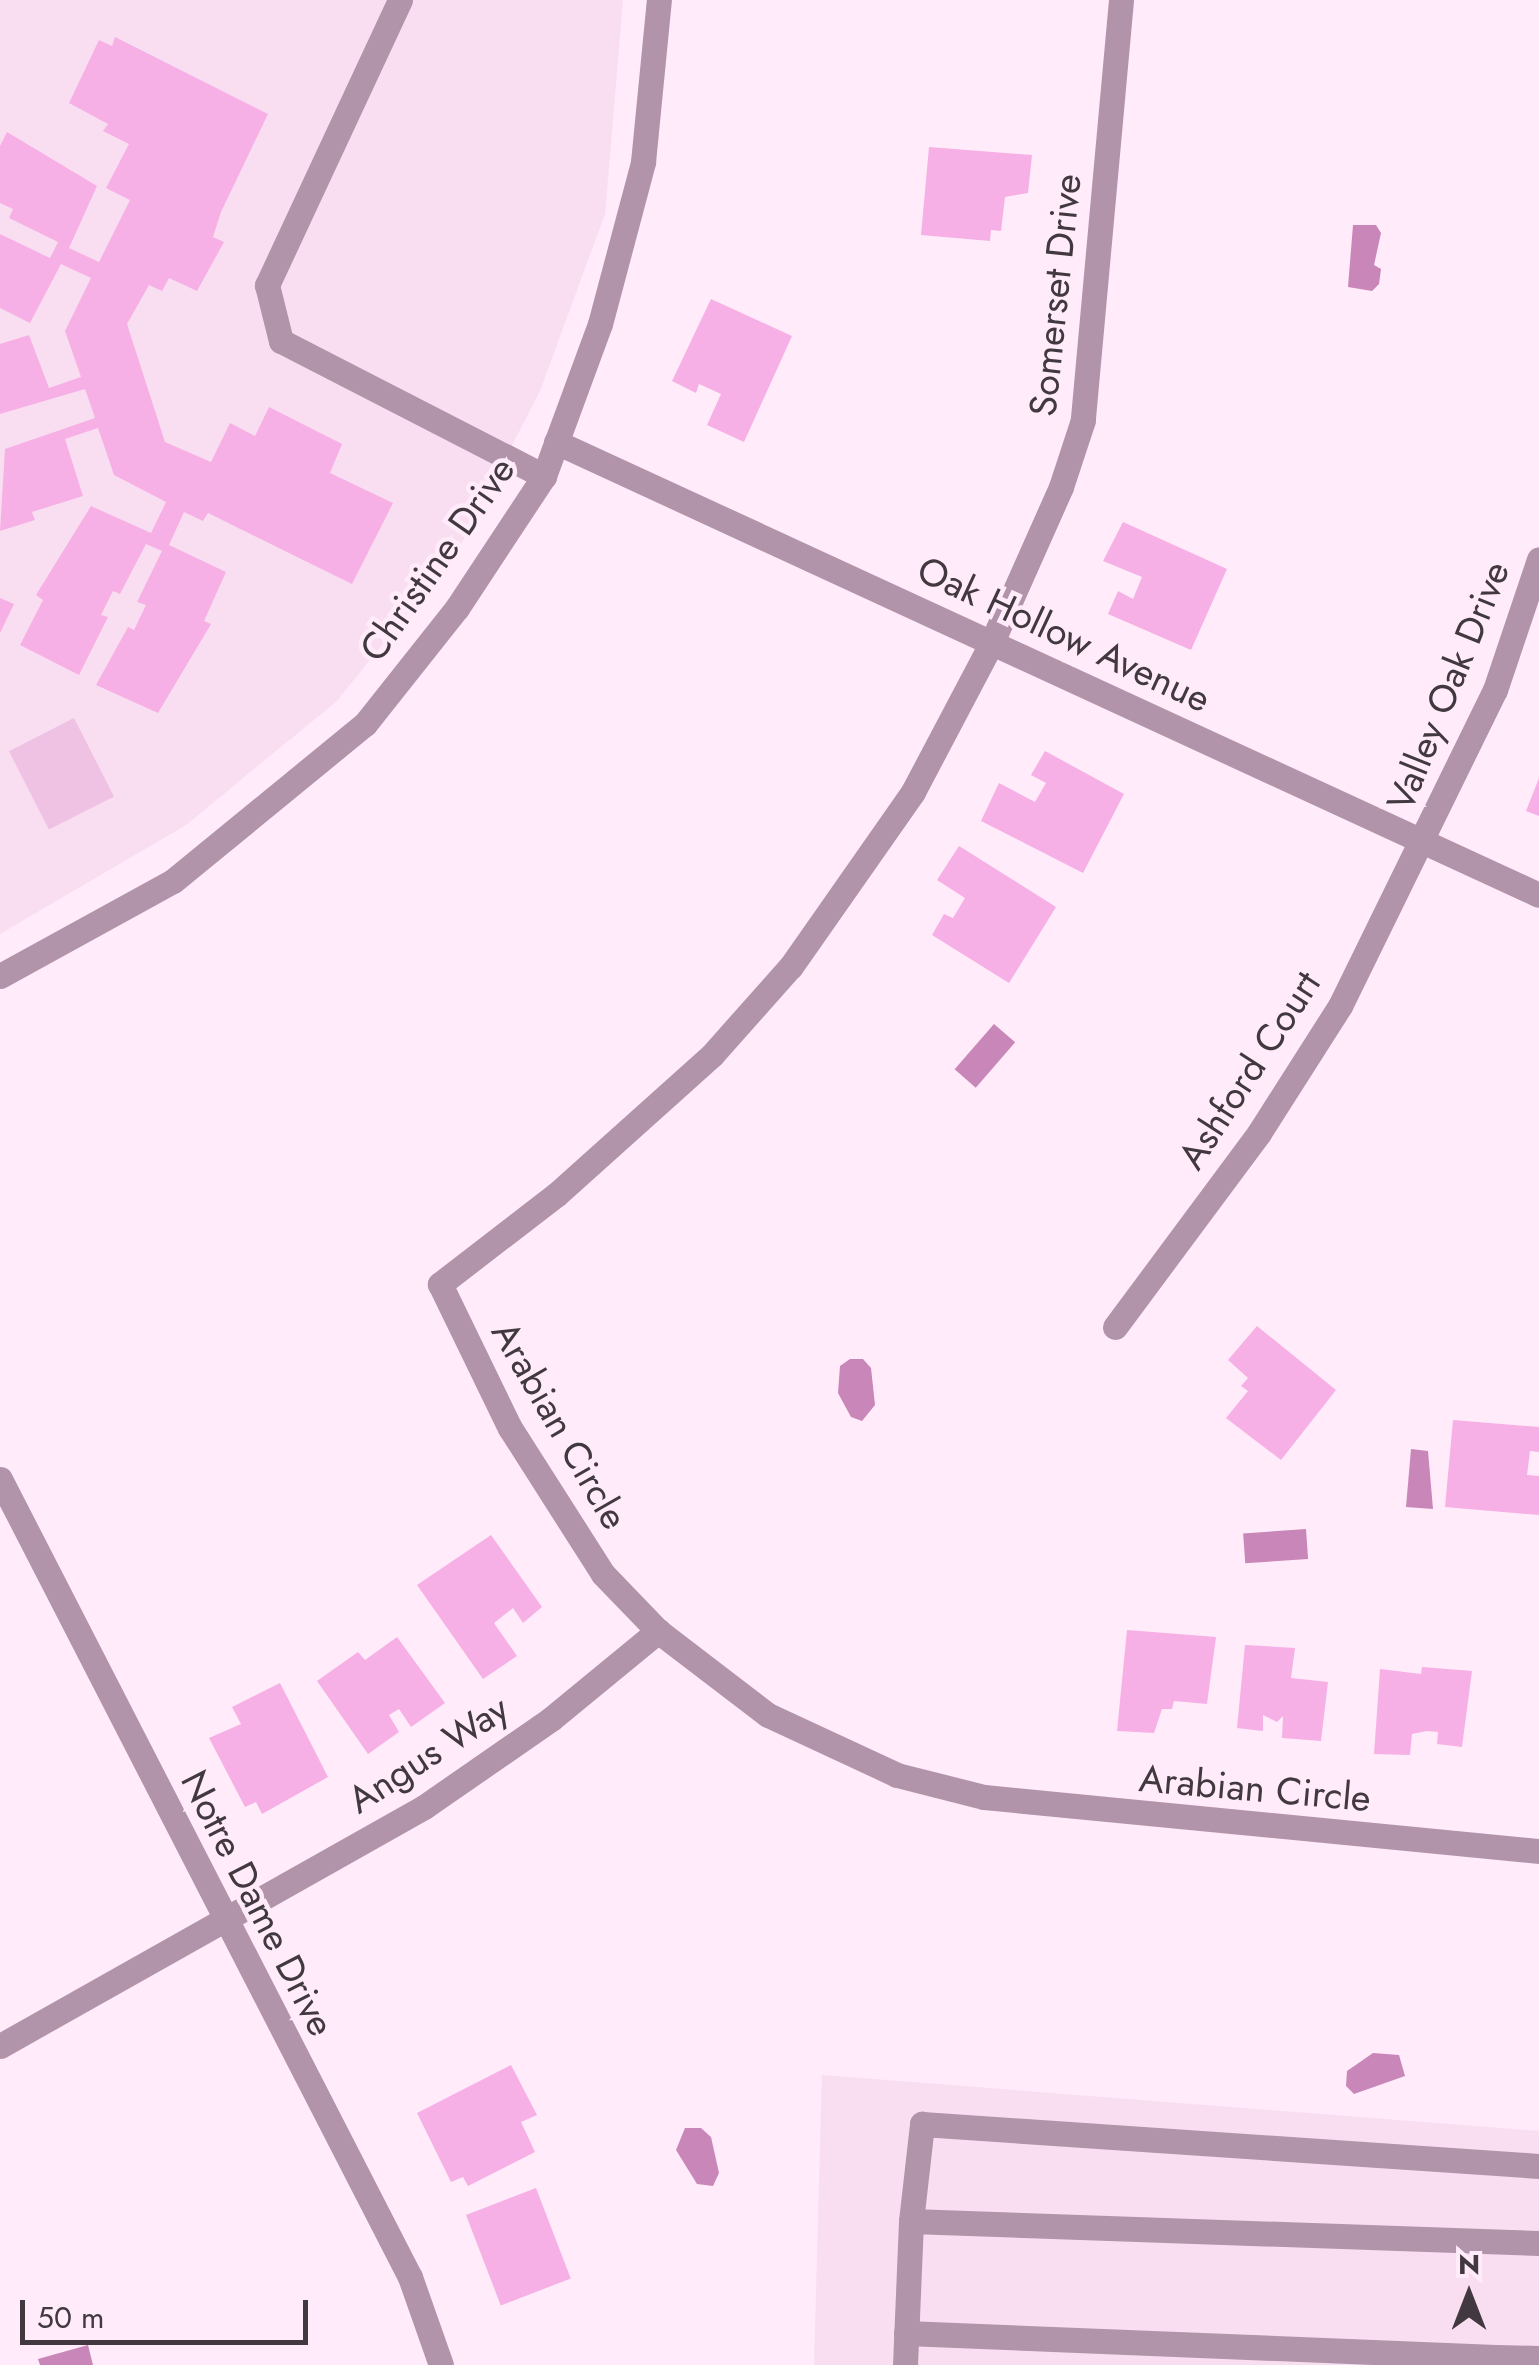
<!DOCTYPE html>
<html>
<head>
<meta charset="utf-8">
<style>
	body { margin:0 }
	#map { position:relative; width:1539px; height:2365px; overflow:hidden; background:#ffebf9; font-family:Jost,sans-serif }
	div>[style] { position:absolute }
	.built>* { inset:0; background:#f9def1 }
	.green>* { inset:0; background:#efc1e3; transform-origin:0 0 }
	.water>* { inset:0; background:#c986b8; transform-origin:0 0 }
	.building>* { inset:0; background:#f7b0e5; transform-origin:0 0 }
	.minor>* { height:25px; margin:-12.5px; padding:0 12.5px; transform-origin:12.5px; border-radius:12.5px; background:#b294aa }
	span { translate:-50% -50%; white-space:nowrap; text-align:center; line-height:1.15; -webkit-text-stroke:9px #ffebf9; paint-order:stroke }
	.street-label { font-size:38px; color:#41393f }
	.north { position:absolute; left:1419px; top:2245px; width:100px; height:100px; -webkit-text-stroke:8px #ffebf9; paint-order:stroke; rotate:0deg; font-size:28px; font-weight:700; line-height:40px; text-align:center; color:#41393f }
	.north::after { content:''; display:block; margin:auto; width:35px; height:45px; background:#41393f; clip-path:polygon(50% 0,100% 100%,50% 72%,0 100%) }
	.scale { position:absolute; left:20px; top:2300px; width:288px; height:45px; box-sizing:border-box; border:5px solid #41393f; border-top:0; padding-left:12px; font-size:30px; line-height:35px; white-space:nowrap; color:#41393f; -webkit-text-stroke:8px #ffebf9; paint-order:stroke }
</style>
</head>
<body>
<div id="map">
	<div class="built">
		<i style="clip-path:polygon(0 0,623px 0,605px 214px,540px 391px,458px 550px,337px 701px,186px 825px,0 934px)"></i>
		<i style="clip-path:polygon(822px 2075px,1539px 2131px,1539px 2365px,814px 2365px)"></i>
	</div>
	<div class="green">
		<i style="left:74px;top:718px;width:88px;height:73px;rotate:63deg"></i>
	</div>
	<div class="water">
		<i style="clip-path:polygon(1353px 225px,1376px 225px,1381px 233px,1374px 265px,1381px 269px,1379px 284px,1372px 291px,1348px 287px)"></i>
		<i style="left:994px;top:1024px;width:28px;height:60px;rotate:41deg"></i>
		<i style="clip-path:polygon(850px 1359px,863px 1359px,871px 1368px,875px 1405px,862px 1421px,851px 1417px,838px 1393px,840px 1366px)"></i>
		<i style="clip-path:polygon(1411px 1449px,1428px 1451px,1433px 1509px,1406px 1507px)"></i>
		<i style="left:1306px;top:1529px;width:30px;height:63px;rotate:86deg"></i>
		<i style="clip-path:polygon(1373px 2053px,1399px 2055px,1405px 2076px,1354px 2094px,1346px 2086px,1347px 2071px)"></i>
		<i style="clip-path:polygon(685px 2128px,701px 2128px,711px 2137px,719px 2173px,713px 2186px,697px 2184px,676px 2150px)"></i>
		<i style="clip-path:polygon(88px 2345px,93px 2365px,40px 2365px,38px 2359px)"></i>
	</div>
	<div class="building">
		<i style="clip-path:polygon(115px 37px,268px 114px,221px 212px,213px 237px,224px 242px,197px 291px,169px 278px,162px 291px,149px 285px,127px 324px,165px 442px,211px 462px,230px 423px,255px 436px,269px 407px,342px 444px,330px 473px,393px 503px,352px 584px,208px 513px,203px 521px,184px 512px,169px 545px,226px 572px,204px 621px,211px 624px,158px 713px,96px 685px,128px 627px,134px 630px,146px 605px,137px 602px,162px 551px,146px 544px,120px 594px,113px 591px,101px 615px,108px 617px,79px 675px,20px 645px,43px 600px,36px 595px,91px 506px,151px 533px,166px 502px,114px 475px,98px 428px,65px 439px,83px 496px,32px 512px,35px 520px,0 531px,5px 449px,95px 418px,85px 389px,0 414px,0 344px,29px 335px,49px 388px,81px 377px,65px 331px,91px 278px,61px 264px,30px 323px,0 308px,0 234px,50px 258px,58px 242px,9px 218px,13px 209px,0 203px,0 146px,7px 132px,97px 186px,69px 248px,99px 262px,130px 200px,106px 188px,129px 144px,103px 131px,108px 124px,69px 103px,99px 40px,112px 46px)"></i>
		<i style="clip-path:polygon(929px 147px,1032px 155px,1028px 193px,1005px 197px,1001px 231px,991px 230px,990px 241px,921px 235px)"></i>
		<i style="clip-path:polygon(711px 299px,792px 336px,744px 442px,707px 425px,721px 394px,699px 384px,696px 393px,672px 381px)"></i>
		<i style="clip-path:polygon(1123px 522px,1227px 569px,1191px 650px,1108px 614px,1118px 591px,1133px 599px,1142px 577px,1103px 561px)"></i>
		<i style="clip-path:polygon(0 598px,14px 604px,0 633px)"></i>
		<i style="clip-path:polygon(1045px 751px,1124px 794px,1083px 873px,981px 821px,999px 783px,1035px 802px,1046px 783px,1031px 775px)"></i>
		<i style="clip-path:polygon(1539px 778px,1539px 816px,1526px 811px)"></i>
		<i style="clip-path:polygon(959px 846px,1056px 907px,1009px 983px,932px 935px,944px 914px,953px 918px,965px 898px,937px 880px)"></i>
		<i style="clip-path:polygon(1257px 1326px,1336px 1390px,1281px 1460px,1226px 1418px,1248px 1391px,1241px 1386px,1248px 1378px,1228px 1360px)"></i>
		<i style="clip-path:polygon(1453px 1420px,1539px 1427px,1539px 1452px,1530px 1451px,1527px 1475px,1539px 1476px,1539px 1515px,1445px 1507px)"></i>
		<i style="clip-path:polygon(491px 1535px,542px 1607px,523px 1623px,513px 1608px,494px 1623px,517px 1656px,483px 1679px,417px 1585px)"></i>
		<i style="clip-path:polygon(1127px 1630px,1216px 1637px,1207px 1704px,1174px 1701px,1172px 1709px,1162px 1709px,1154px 1733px,1117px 1731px)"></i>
		<i style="clip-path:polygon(397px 1637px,445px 1703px,411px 1727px,399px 1709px,389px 1715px,399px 1732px,368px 1754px,317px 1681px,358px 1652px,365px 1660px)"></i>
		<i style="clip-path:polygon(1245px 1645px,1295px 1648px,1291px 1678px,1328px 1682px,1321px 1741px,1282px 1738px,1283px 1716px,1277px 1722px,1263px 1715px,1263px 1731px,1237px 1728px)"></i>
		<i style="clip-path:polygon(1422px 1667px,1472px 1671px,1462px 1747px,1437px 1744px,1438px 1732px,1427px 1731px,1412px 1734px,1410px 1755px,1374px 1754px,1380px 1669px,1421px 1674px)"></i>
		<i style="clip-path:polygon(280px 1683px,328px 1777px,262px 1814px,256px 1802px,245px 1807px,209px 1738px,241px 1724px,232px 1707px)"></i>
		<i style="clip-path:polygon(511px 2065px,537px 2115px,521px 2122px,535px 2152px,468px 2186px,463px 2177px,451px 2182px,417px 2113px)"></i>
		<i style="left:536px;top:2188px;width:97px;height:75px;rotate:69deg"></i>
	</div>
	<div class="minor">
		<i style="left:400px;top:0;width:315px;rotate:115deg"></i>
		<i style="left:267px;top:285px;width:58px;rotate:76deg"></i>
		<i style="left:281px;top:341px;width:296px;rotate:27.2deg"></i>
		<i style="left:1121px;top:0;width:422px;rotate:95.2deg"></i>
		<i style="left:1083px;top:420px;width:71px;rotate:108.2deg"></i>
		<i style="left:1061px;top:487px;width:170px;rotate:114deg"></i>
		<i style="left:992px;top:642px;width:170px;rotate:117.8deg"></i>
		<i style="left:913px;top:792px;width:213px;rotate:125deg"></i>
		<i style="left:791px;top:966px;width:119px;rotate:131.6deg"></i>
		<i style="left:712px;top:1055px;width:208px;rotate:138.1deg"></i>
		<i style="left:557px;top:1194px;width:148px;rotate:142.4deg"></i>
		<i style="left:440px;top:1284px;width:160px;rotate:64.1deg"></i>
		<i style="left:510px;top:1428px;width:173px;rotate:57.5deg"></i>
		<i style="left:603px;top:1574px;width:79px;rotate:46deg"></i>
		<i style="left:658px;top:1631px;width:138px;rotate:37.4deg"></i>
		<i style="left:768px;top:1715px;width:142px;rotate:24.9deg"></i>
		<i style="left:897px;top:1775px;width:90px;rotate:14.2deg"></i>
		<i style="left:984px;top:1797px;width:558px;rotate:5.56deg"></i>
		<i style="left:556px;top:442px;width:1082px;rotate:24.74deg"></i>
		<i style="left:0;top:976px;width:197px;rotate:-28.8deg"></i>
		<i style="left:173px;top:881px;width:248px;rotate:-39.3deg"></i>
		<i style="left:365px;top:724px;width:148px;rotate:-51.6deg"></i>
		<i style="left:457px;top:608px;width:158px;rotate:-56.6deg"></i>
		<i style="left:544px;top:476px;width:162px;rotate:-69.8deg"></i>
		<i style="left:600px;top:324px;width:168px;rotate:-75.1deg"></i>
		<i style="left:643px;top:162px;width:163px;rotate:-84.4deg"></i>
		<i style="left:1115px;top:1327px;width:242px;rotate:-53.4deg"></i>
		<i style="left:1259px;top:1133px;width:151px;rotate:-57.5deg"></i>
		<i style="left:1340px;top:1006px;width:352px;rotate:-63.9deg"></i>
		<i style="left:1495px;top:690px;width:138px;rotate:-71.4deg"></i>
		<i style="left:0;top:1479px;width:897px;rotate:62.81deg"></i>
		<i style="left:410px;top:2277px;width:93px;rotate:70.6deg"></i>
		<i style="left:0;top:2046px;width:487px;rotate:-29.4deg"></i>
		<i style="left:424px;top:1807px;width:155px;rotate:-34.7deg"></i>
		<i style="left:551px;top:1719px;width:139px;rotate:-39.4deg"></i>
		<i style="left:911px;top:2221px;width:98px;rotate:-83.5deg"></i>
		<i style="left:922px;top:2124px;width:618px;rotate:3.89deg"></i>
		<i style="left:906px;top:2333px;width:590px;rotate:2.33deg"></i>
		<i style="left:905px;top:2365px;width:144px;rotate:-87.6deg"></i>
		<i style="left:911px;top:2221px;width:628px;rotate:2.01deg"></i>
		<i style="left:1496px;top:2365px;width:8px;rotate:-90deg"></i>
		<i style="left:1496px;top:2357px;width:43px;rotate:1.3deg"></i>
	</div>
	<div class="street-label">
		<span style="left:1055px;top:295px;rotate:-84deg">Somerset Drive</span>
		<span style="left:437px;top:559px;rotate:-55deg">Christine Drive</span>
		<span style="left:1064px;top:634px;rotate:25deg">Oak Hollow Avenue</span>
		<span style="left:1448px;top:686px;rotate:-68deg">Valley Oak Drive</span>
		<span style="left:1249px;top:1070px;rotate:-57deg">Ashford Court</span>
		<span style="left:560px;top:1425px;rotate:60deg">Arabian Circle</span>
		<span style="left:428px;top:1754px;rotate:-33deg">Angus Way</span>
		<span style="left:1255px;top:1788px;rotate:5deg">Arabian Circle</span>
		<span style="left:258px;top:1903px;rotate:63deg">Notre Dame Drive</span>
	</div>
	<div class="north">N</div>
	<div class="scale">50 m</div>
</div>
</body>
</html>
